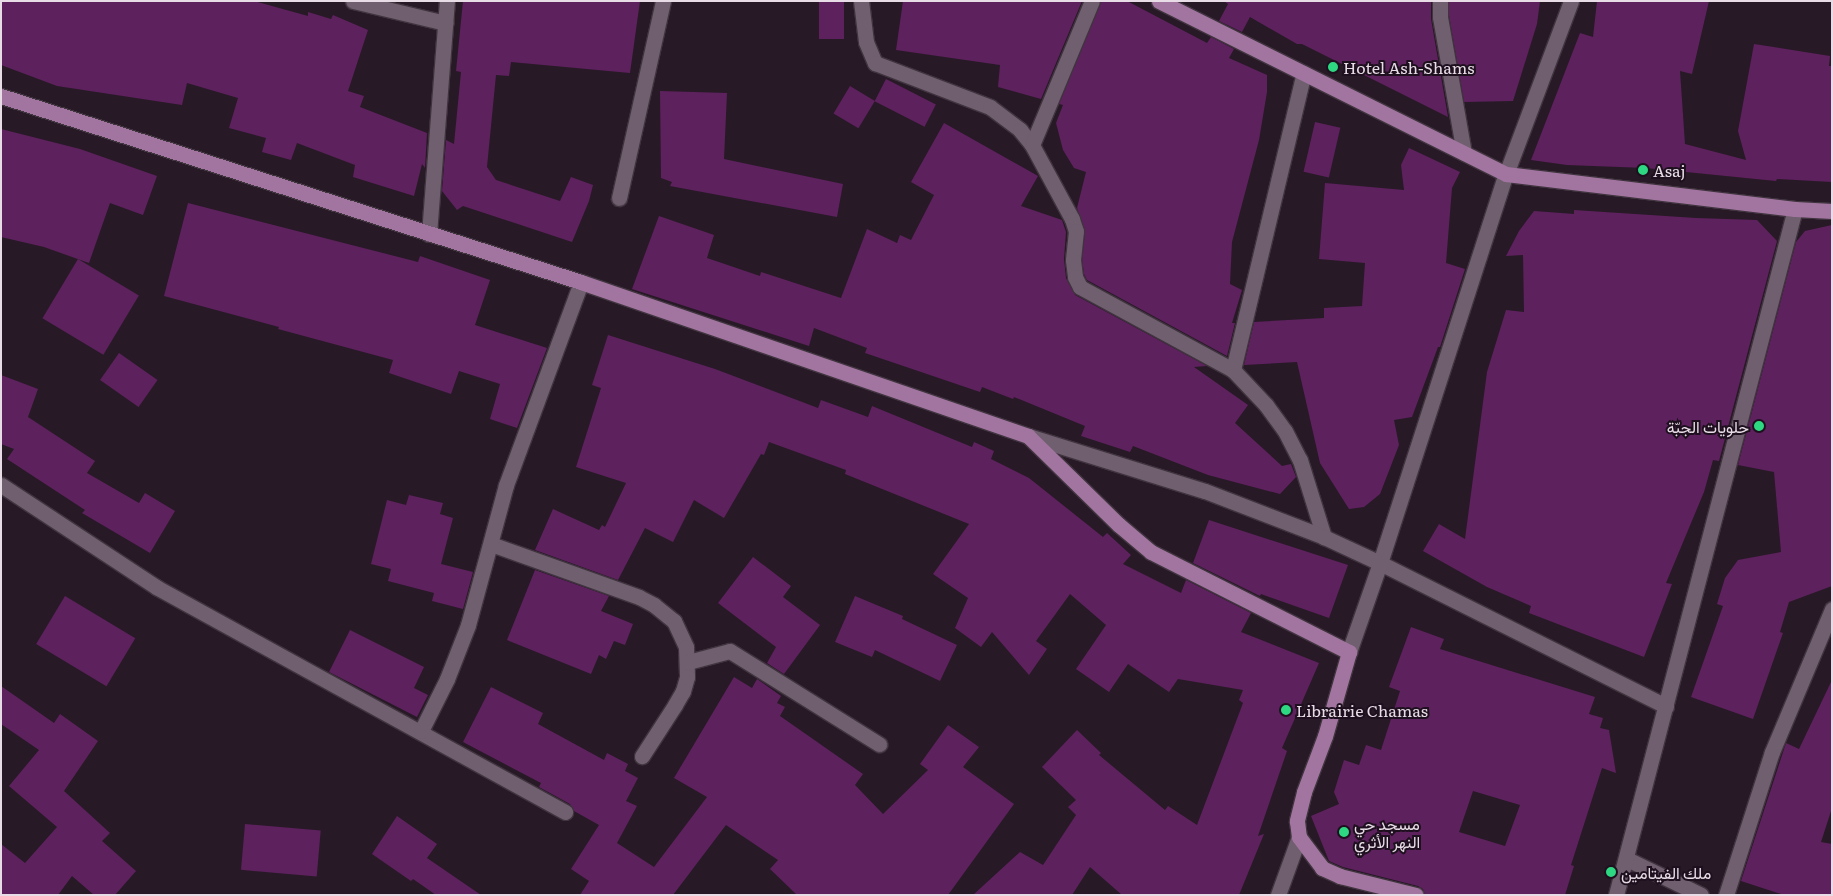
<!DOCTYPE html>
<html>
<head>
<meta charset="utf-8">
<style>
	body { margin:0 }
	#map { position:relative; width:1833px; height:896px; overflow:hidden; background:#281927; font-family:Literata,Vazirmatn,serif }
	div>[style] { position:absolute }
	.building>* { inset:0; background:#5d215d; transform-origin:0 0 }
	.roads { filter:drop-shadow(1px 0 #40343f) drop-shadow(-1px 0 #40343f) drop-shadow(0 1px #40343f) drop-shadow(0 -1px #40343f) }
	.minor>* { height:15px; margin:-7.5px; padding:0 7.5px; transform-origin:7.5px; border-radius:7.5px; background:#705f6f }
	.major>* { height:15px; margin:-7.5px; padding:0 7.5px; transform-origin:7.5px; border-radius:7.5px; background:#a275a0 }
	.dots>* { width:14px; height:14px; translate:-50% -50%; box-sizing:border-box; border:2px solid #1e101e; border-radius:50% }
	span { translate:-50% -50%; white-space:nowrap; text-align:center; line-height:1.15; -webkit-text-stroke:4px #1e101e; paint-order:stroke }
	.poi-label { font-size:16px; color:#e8dde7 }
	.left { translate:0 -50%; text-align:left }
	.right { translate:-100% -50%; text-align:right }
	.frame { position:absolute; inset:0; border:2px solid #e8dde7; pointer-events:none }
</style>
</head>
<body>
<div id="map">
	<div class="building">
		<i style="clip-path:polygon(1px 1px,254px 1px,308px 16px,308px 12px,331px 19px,333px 15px,368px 30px,348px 91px,364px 96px,360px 107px,427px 133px,425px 168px,422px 164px,414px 196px,353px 177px,355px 165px,297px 143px,291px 160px,262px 152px,266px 138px,229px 128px,238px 98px,187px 83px,182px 105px,57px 86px,1px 65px)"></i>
		<i style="clip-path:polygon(463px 1px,640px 1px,630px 73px,511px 62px,509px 76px,496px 75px,487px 167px,496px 180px,560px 201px,571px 177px,593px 185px,589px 201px,572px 242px,463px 206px,457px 210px,442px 191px,446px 140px,454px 144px,461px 72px,456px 71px)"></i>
		<i style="left:819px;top:1px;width:25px;height:38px"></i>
		<i style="clip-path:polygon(903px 1px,1082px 1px,1041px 99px,998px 87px,1000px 65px,896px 50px)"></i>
		<i style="clip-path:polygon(1101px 1px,1127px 1px,1207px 43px,1211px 37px,1234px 49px,1229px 58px,1267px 75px,1267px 92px,1259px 140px,1232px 242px,1230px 284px,1242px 290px,1232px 323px,1235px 323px,1227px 356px,1087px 280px,1084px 274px,1082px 260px,1085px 232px,1077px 208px,1086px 172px,1074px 168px,1063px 150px,1056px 123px,1063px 105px,1059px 104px)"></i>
		<i style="clip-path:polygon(1224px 1px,1431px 1px,1431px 19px,1448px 117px,1302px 44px,1297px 44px,1250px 17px,1242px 32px,1219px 21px,1228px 4px)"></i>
		<i style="clip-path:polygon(1449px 1px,1540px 1px,1537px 24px,1513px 101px,1464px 102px,1449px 16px)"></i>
		<i style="clip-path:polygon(1597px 1px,1709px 1px,1692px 74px,1680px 71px,1685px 144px,1746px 160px,1738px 131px,1754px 44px,1830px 56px,1829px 66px,1832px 66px,1832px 182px,1777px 179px,1776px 181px,1646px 168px,1567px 165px,1531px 160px,1580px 33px,1593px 37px)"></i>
		<i style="left:886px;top:79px;width:56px;height:25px;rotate:27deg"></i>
		<i style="left:850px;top:86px;width:29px;height:32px;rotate:31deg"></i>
		<i style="clip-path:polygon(660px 91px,727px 93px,724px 159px,843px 184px,837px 217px,670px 186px,672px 182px,661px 178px)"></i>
		<i style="left:1315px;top:122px;width:26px;height:51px;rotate:13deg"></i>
		<i style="clip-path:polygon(944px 123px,1038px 176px,1021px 206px,1062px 220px,1066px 232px,1064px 259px,1066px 278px,1075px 295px,1207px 366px,1194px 367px,1248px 405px,1235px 423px,1282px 466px,1291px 464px,1296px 477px,1280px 494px,1208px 475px,1133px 446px,1130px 452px,1081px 436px,1085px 426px,1014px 397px,1013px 399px,982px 387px,980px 392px,865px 353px,867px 348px,814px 328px,809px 346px,632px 289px,659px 216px,714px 235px,707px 258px,760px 276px,761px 272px,841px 298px,867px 229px,897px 243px,900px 235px,911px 240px,934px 195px,911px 182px)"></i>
		<i style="clip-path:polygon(1px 129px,80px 149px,157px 176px,143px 215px,110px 203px,89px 263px,44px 247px,1px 237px)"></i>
		<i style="clip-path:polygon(1409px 148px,1460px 172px,1452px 188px,1446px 263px,1465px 269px,1440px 347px,1438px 347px,1412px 417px,1394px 420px,1399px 445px,1380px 494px,1364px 507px,1349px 509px,1320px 463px,1297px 362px,1244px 365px,1254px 322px,1324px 318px,1324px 308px,1362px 306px,1365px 263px,1319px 259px,1325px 183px,1404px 190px,1401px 165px)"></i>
		<i style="clip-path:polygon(188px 203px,418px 262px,420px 256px,490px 280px,475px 325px,547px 348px,517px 428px,490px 419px,500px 384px,459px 371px,451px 394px,389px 373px,393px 360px,278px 329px,279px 327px,164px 296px)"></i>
		<i style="clip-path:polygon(1574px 210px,1696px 218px,1757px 220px,1777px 241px,1719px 461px,1713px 460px,1704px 492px,1666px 583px,1672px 584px,1644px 657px,1529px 613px,1531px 606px,1487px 587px,1423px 551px,1439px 524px,1465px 539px,1487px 372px,1506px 310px,1524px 312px,1523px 255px,1506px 256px,1519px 231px,1534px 211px,1574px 214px)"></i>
		<i style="clip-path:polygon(1832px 225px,1832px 586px,1789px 602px,1780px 632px,1783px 633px,1753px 719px,1691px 697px,1723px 606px,1717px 604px,1725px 578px,1738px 560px,1781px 552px,1774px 472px,1738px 465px,1796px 242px,1805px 231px)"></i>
		<i style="left:78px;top:259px;width:71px;height:69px;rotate:31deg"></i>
		<i style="clip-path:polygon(608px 335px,715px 369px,818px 408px,821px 400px,868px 417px,872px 406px,972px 447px,974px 442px,994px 451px,991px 459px,1029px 478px,1103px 537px,1107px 533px,1131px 555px,1123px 564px,1181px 593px,1186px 580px,1251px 613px,1241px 632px,1319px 663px,1282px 748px,1287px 751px,1258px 836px,1264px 834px,1239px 895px,1122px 895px,1090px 867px,1072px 895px,973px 895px,1020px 852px,1043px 865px,1076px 815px,1068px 807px,1076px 800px,1042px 767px,1077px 730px,1101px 753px,1099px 755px,1165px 810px,1168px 806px,1197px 825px,1243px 703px,1239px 700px,1243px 690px,1178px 679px,1169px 692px,1128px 664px,1109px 692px,1076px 669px,1106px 625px,1070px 594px,1036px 641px,1047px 649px,1029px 675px,992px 632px,981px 647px,955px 628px,968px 598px,933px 574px,969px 524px,845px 474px,846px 470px,769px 442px,764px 455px,761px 454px,724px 518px,694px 500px,673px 542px,645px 528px,618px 580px,535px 550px,553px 509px,599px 530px,602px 525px,605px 527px,626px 483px,576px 467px,601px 388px,592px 385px)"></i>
		<i style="left:119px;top:353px;width:47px;height:33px;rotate:35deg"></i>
		<i style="clip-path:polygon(1px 375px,38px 389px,28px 417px,95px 461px,87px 473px,139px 503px,145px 493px,175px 511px,150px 553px,82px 513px,85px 510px,7px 459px,14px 449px,1px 444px)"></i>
		<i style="clip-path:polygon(409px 495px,443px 503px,440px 514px,453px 518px,441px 564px,473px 572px,463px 609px,432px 601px,434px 593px,388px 581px,391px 569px,371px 564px,387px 500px,406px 505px)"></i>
		<i style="clip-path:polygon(1209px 520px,1348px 565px,1329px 618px,1261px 594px,1260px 596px,1193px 563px)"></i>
		<i style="clip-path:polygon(753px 557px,791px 586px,783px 597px,820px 625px,784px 674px,767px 663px,776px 647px,718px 603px)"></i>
		<i style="clip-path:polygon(535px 570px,609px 596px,601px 611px,633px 624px,625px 645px,614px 641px,606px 659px,599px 655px,591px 674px,507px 640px)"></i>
		<i style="left:65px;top:596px;width:82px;height:56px;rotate:31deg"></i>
		<i style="clip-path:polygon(855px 596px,903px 616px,902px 619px,957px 645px,940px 681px,875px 650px,872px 657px,835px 642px)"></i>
		<i style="clip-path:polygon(evenodd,1411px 627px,1444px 639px,1440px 649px,1595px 697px,1589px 714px,1603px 718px,1600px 728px,1609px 730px,1616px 773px,1602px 768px,1571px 865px,1574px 866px,1565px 895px,1425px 895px,1423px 889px,1418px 886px,1343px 867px,1329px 861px,1311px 816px,1339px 804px,1334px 792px,1344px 760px,1359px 765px,1366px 745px,1381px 750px,1400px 691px,1389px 687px,1411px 627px,1473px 791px,1520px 805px,1505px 846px,1459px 832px,1473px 791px)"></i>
		<i style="clip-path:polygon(350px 630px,424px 667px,414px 688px,428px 695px,417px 717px,329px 672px)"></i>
		<i style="clip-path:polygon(734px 677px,752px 688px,757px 679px,781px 696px,777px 703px,785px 707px,780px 716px,863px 774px,855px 785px,883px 814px,928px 770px,920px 764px,948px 725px,979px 747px,963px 767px,1014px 804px,948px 895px,797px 895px,770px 869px,778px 860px,726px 825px,673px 895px,580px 895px,589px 881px,571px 869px,599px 825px,574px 811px,570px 804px,539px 787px,541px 783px,463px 742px,491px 687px,543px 713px,538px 724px,604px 760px,607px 753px,628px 764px,625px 771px,638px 778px,626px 801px,637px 806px,617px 843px,654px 867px,707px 797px,674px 778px)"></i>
		<i style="clip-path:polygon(1832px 680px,1832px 808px,1821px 842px,1832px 844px,1832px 895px,1784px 895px,1741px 881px,1786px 743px,1799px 749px)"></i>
		<i style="clip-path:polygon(1px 686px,54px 723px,60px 714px,98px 741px,64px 791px,110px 833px,102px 841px,136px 871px,115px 895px,94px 895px,72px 876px,58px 895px,1px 895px,1px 844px,25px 863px,57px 827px,9px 786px,39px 750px,1px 724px)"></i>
		<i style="clip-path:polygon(397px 816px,437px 844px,427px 858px,481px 895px,436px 895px,413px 879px,411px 881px,372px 854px)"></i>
		<i style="left:245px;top:824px;width:76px;height:46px;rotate:5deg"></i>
	</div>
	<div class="roads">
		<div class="minor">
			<i style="left:353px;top:1px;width:95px;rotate:13.4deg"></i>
			<i style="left:861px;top:1px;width:41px;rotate:83deg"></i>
			<i style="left:866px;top:42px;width:23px;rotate:67deg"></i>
			<i style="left:875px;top:63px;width:123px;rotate:20.9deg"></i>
			<i style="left:990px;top:107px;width:38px;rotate:37deg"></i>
			<i style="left:1020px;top:130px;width:19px;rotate:51deg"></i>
			<i style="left:1032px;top:145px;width:84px;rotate:61.6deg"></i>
			<i style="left:1072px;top:219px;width:13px;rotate:72deg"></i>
			<i style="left:1076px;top:231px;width:29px;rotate:96deg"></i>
			<i style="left:1073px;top:260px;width:17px;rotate:83deg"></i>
			<i style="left:1075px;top:277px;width:11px;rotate:63deg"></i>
			<i style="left:1080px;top:287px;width:174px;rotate:28.5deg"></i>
			<i style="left:1233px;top:370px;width:48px;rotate:46.7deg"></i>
			<i style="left:1266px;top:405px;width:32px;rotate:54deg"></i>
			<i style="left:1285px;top:431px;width:33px;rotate:63deg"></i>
			<i style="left:1300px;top:460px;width:81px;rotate:72.7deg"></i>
			<i style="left:1440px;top:1px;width:16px;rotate:90deg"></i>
			<i style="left:1440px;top:17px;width:138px;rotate:80deg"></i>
			<i style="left:1032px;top:145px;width:156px;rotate:-67.4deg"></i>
			<i style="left:619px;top:198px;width:202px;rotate:-77.4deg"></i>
			<i style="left:429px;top:234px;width:234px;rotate:-85.6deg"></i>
			<i style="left:1233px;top:370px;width:305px;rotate:-76.6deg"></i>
			<i style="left:1028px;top:436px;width:185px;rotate:17.3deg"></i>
			<i style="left:1205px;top:491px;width:128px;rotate:21.1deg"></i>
			<i style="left:1324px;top:537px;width:62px;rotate:24.9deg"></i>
			<i style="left:1380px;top:563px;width:320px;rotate:26.6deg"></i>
			<i style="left:1px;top:485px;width:186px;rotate:33.3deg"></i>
			<i style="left:156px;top:587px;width:467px;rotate:28.8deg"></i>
			<i style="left:491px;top:544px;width:157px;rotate:19.7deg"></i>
			<i style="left:639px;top:597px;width:17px;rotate:28deg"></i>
			<i style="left:654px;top:605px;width:26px;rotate:39deg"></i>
			<i style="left:674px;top:621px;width:29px;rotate:65deg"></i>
			<i style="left:686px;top:647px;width:30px;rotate:88deg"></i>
			<i style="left:687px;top:677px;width:15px;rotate:106deg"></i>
			<i style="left:683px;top:691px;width:16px;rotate:120deg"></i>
			<i style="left:675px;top:705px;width:61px;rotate:122.9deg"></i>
			<i style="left:1349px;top:652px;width:94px;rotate:-70.8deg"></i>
			<i style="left:1380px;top:563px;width:409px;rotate:-72.1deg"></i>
			<i style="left:1506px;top:174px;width:185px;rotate:-69.4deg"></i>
			<i style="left:688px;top:662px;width:43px;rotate:-14.7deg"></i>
			<i style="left:730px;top:651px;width:176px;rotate:32deg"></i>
			<i style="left:421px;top:731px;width:58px;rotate:-63.4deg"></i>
			<i style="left:447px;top:679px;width:58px;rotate:-68.7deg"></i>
			<i style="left:468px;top:625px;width:145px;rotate:-74.8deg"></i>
			<i style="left:506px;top:485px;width:216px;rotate:-69.7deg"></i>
			<i style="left:1627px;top:859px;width:82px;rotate:25.9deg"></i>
			<i style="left:1278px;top:895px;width:62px;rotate:-70.1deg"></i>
			<i style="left:1616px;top:895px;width:709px;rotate:-75.38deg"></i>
			<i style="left:1726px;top:895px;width:150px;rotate:-72.2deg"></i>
			<i style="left:1772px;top:752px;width:155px;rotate:-67.2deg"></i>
		</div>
		<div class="major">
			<i style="left:1159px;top:1px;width:388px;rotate:26.5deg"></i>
			<i style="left:1506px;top:174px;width:291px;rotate:6.9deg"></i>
			<i style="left:1795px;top:209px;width:37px;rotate:3deg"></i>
			<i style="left:1px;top:96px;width:609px;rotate:17.78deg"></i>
			<i style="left:581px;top:282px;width:473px;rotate:19deg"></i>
			<i style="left:1028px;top:436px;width:127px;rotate:44.4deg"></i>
			<i style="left:1119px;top:525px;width:42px;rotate:40.2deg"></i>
			<i style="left:1151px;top:552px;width:222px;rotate:26.8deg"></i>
			<i style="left:1349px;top:652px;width:87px;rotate:105.9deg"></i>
			<i style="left:1325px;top:736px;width:60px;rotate:110.6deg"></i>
			<i style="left:1304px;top:792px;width:30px;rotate:104deg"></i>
			<i style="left:1297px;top:821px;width:16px;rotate:83deg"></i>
			<i style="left:1299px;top:837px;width:39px;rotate:53deg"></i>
			<i style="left:1322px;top:868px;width:20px;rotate:24deg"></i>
			<i style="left:1340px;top:876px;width:78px;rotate:14deg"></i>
		</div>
	</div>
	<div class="dots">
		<i style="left:1333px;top:67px;background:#2ed883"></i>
		<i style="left:1643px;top:170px;background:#2ed883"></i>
		<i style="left:1759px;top:426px;background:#2ed883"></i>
		<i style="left:1286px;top:710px;background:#2ed883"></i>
		<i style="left:1344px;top:832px;background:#2ed883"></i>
		<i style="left:1611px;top:872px;background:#2ed883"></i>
	</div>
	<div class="poi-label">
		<span class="left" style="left:1343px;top:67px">Hotel Ash-Shams</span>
		<span class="left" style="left:1653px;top:170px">Asaj</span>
		<span class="right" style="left:1749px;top:426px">حلويات الجبّة</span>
		<span class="left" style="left:1296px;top:710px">Librairie Chamas</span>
		<span class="left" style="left:1354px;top:832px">مسجد حي<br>النهر الأثري</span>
		<span class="left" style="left:1621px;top:872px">ملك الفيتامين</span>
	</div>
	<div class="frame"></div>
</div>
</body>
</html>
